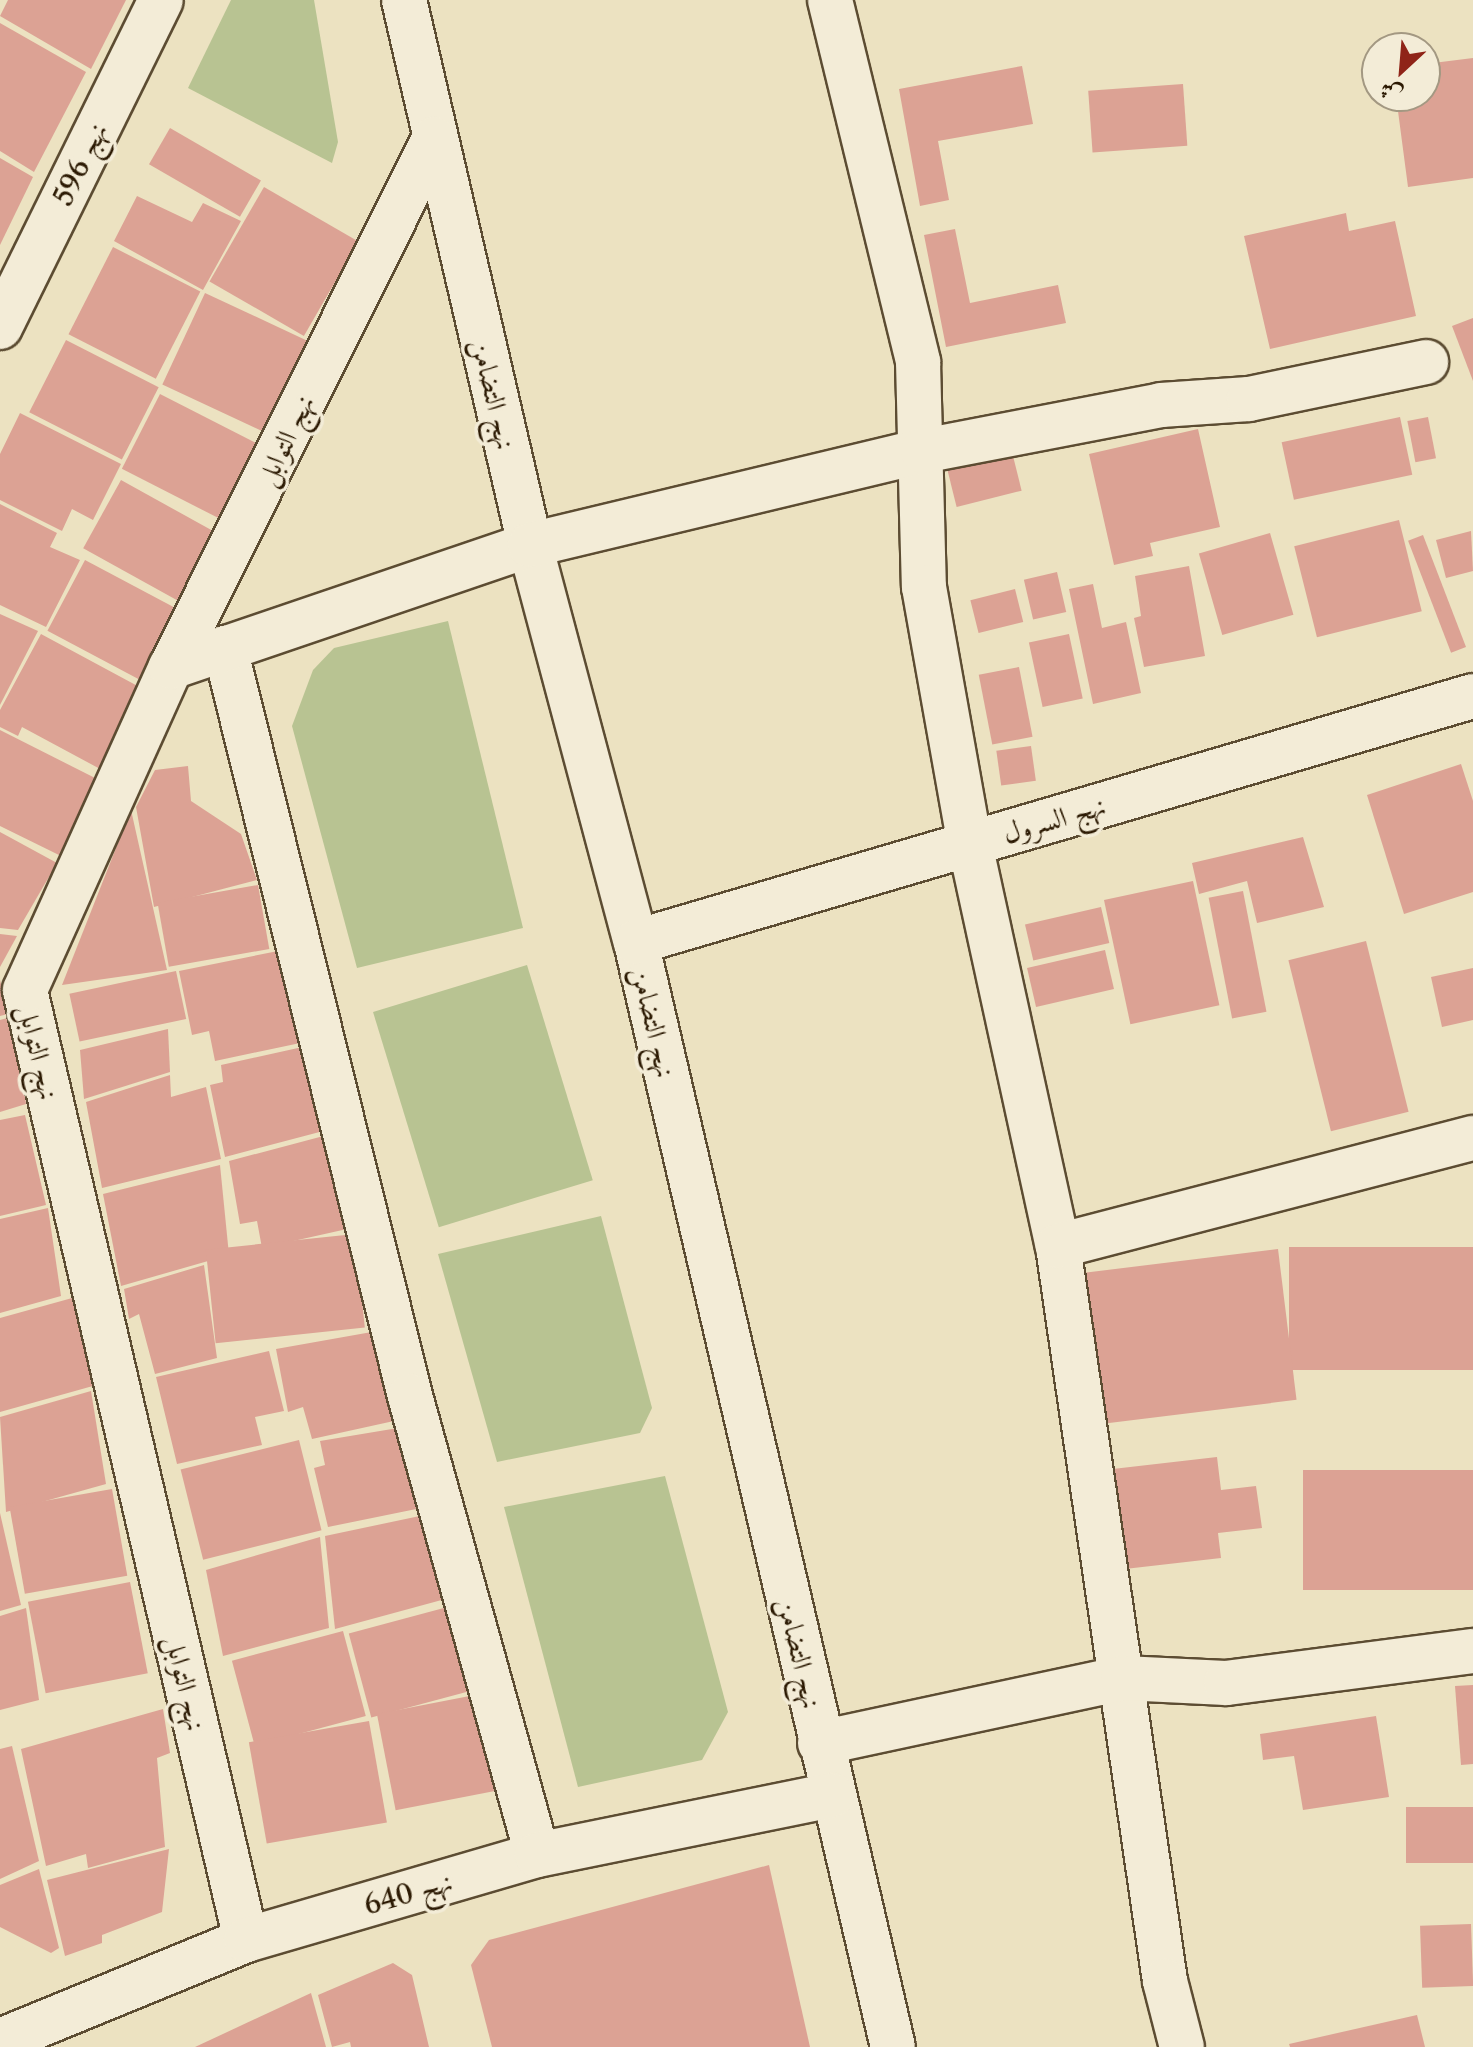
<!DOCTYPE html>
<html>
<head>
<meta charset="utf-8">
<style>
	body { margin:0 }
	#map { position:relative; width:1473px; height:2047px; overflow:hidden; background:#ece2c1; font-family:"Libre Caslon Text",Amiri,serif }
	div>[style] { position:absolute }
	.green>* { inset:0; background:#b8c392; transform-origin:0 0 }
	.building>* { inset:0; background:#dca294; transform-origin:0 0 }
	.roads { filter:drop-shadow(2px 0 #5c4c32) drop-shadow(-2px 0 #5c4c32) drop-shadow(0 2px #5c4c32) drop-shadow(0 -2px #5c4c32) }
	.minor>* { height:44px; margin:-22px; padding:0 22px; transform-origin:22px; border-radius:22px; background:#f3ecd7 }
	span { translate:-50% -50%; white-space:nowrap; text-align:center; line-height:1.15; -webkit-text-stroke:7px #f3ecd7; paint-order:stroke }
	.street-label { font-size:28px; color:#2c1a03 }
	.north { position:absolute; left:1361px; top:32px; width:80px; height:80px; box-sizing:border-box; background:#f3ecd7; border:2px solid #a39882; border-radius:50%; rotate:206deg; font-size:22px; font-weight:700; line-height:32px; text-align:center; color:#2c1a03 }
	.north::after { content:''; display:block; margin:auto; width:28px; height:36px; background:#8f2418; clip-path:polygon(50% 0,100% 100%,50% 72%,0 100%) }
</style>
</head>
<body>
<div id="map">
	<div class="green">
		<i style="clip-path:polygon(231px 0,314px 0,338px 142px,332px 163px,188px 88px)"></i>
		<i style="clip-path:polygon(448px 621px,523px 928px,357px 968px,292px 726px,313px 670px,334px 648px)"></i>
		<i style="left:527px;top:965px;width:225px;height:161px;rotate:73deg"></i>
		<i style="clip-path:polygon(601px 1216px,652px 1408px,640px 1433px,497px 1462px,438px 1254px)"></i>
		<i style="clip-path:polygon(665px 1476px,728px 1712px,702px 1760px,578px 1787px,504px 1507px)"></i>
	</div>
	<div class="building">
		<i style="clip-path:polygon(8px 0,126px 0,91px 69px,0 16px)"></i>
		<i style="clip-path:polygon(0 23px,86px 72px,34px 172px,0 151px)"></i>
		<i style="clip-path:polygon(1473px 58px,1473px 178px,1408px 187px,1396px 96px,1425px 96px,1425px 64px)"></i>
		<i style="clip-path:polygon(1022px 66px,1033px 124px,938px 141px,949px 200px,920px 206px,899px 89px)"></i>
		<i style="left:1183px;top:84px;width:62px;height:95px;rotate:86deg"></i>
		<i style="left:170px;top:128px;width:105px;height:42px;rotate:30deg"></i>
		<i style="clip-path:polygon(0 158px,33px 177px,0 245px)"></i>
		<i style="left:264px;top:187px;width:109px;height:109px;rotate:30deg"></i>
		<i style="clip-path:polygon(137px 196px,192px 222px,203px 203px,241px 221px,203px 290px,114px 241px)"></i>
		<i style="clip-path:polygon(1346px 213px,1349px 231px,1395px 221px,1416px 316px,1270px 349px,1244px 236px)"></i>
		<i style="clip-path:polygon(955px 229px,970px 303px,1058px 285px,1066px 323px,946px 347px,924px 235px)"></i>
		<i style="left:113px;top:247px;width:98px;height:98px;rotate:27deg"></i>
		<i style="left:205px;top:293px;width:114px;height:101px;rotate:25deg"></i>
		<i style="clip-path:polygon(1473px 318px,1473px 381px,1452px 326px)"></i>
		<i style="left:66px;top:340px;width:104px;height:81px;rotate:27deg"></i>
		<i style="left:160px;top:394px;width:110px;height:84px;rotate:27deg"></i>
		<i style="clip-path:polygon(20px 413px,121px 464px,93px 520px,72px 509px,62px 531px,0 500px,0 454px)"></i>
		<i style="left:1400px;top:417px;width:59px;height:121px;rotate:78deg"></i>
		<i style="left:1428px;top:417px;width:42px;height:21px;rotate:79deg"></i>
		<i style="clip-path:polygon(1198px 429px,1220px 527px,1150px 543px,1153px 556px,1114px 565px,1089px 454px)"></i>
		<i style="left:1011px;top:448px;width:44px;height:67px;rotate:76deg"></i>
		<i style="left:121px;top:480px;width:111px;height:78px;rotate:29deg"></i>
		<i style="clip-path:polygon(0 504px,57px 533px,50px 547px,80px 560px,46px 627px,0 605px)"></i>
		<i style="left:1399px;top:520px;width:94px;height:108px;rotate:76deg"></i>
		<i style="clip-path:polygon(1471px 531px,1473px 571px,1446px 578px,1436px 540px)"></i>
		<i style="left:1270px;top:533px;width:85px;height:74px;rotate:74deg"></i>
		<i style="left:1423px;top:535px;width:120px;height:16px;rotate:69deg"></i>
		<i style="left:85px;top:560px;width:112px;height:80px;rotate:28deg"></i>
		<i style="clip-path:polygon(1189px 566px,1205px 656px,1144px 667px,1134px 618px,1141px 616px,1135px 576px)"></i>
		<i style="left:1057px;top:572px;width:41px;height:34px;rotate:77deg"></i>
		<i style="clip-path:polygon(1093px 584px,1102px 628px,1126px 622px,1141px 693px,1093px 704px,1069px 589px)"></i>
		<i style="left:1015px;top:589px;width:34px;height:46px;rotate:76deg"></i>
		<i style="clip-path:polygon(0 614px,38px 631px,0 705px)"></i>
		<i style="clip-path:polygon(41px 634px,145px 690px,102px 770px,22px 727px,18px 736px,0 727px,0 710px)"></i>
		<i style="left:1069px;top:634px;width:66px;height:41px;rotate:78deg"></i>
		<i style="left:1019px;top:667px;width:71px;height:41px;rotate:79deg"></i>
		<i style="clip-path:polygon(0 730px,99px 780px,61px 856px,0 826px)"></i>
		<i style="left:1031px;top:746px;width:35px;height:35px;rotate:82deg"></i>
		<i style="clip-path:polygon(1461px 764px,1473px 801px,1473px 892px,1404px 914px,1367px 795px)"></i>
		<i style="clip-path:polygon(188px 766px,191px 801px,241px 834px,257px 880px,154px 907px,136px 807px,155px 770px)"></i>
		<i style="clip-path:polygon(131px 810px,167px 970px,62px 985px)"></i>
		<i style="clip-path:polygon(0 832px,57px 863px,18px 930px,0 928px)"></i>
		<i style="clip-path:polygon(1303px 837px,1324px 907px,1257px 923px,1247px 881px,1199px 894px,1192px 863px)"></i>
		<i style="left:1193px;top:881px;width:127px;height:91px;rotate:78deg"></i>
		<i style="left:258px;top:885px;width:65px;height:102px;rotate:80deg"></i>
		<i style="left:1243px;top:891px;width:123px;height:35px;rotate:79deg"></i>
		<i style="left:1101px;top:907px;width:37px;height:78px;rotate:77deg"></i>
		<i style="clip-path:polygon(0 934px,17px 936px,0 967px)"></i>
		<i style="left:1366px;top:941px;width:176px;height:80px;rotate:76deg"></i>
		<i style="left:1105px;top:950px;width:40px;height:80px;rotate:77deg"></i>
		<i style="clip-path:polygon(278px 951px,305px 1042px,215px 1061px,209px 1031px,192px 1035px,179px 971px)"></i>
		<i style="clip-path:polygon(1473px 968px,1473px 1020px,1442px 1027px,1431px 977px)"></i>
		<i style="left:176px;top:971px;width:49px;height:109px;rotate:78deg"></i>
		<i style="clip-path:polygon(0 980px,8px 1014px,0 1016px)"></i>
		<i style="clip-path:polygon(15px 1016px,26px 1104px,0 1112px,0 1020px)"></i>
		<i style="clip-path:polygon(168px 1029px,170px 1072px,84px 1099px,80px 1050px)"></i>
		<i style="clip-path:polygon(307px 1046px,331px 1129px,225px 1157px,210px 1085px,223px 1082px,221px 1065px)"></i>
		<i style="clip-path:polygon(170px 1075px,171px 1097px,206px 1087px,221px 1159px,102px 1188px,86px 1102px)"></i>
		<i style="clip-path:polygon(25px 1115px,46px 1205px,0 1216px,0 1120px)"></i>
		<i style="clip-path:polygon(331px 1134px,356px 1227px,262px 1248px,257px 1221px,240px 1224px,229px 1161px)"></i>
		<i style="clip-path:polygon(220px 1165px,229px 1255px,121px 1286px,103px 1194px)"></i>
		<i style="clip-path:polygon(48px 1208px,61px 1296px,0 1313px,0 1219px)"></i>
		<i style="left:355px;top:1234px;width:94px;height:150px;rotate:84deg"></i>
		<i style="left:1473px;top:1247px;width:123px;height:184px;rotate:90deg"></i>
		<i style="left:1278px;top:1249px;width:152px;height:197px;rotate:83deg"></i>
		<i style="clip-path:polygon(204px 1265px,217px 1358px,155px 1374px,139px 1314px,129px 1319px,124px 1289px)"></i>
		<i style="clip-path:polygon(83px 1295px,100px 1384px,0 1412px,0 1318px)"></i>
		<i style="clip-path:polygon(383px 1330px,403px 1419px,312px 1439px,303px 1407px,288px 1412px,276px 1349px)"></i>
		<i style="clip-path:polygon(269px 1351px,284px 1411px,255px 1417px,262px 1445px,177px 1464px,156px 1377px)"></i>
		<i style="clip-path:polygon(91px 1391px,106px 1484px,6px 1512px,0 1417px)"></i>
		<i style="clip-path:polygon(410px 1426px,431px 1506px,328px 1527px,314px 1468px,325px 1465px,320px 1441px)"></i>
		<i style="left:299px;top:1440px;width:93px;height:122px;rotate:76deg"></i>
		<i style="clip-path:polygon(1217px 1457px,1221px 1490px,1256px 1486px,1262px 1528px,1218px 1533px,1221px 1558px,1116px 1570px,1104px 1470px)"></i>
		<i style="left:1473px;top:1470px;width:120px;height:170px;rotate:90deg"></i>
		<i style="left:112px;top:1489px;width:88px;height:104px;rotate:80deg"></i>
		<i style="clip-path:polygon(0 1513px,21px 1605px,0 1611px)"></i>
		<i style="clip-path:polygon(434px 1513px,449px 1598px,335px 1629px,325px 1536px)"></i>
		<i style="clip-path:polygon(320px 1537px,329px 1628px,223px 1656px,206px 1570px)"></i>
		<i style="left:130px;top:1582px;width:93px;height:104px;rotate:79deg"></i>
		<i style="left:455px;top:1605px;width:87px;height:110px;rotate:75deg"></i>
		<i style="clip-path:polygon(26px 1608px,39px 1700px,0 1710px,0 1616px)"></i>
		<i style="left:343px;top:1631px;width:88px;height:115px;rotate:75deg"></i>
		<i style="clip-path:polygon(1473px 1685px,1473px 1764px,1461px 1765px,1455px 1686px)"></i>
		<i style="left:480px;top:1694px;width:98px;height:105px;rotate:79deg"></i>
		<i style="clip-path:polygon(163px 1709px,170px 1753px,157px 1758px,165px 1847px,88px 1868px,86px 1854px,46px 1866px,21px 1749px)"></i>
		<i style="clip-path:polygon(1376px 1716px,1389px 1797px,1303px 1810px,1294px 1756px,1263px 1760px,1260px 1734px)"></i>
		<i style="left:369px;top:1721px;width:103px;height:122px;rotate:80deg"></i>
		<i style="clip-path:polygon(12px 1746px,39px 1861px,0 1879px,0 1749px)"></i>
		<i style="left:1473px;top:1807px;width:56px;height:67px;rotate:90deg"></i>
		<i style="clip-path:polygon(169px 1849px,162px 1912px,102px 1935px,102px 1943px,65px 1956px,47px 1880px)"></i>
		<i style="clip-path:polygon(769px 1865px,810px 2047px,492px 2047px,471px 1965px,489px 1940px)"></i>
		<i style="clip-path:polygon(39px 1869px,59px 1948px,51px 1953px,0 1927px,0 1885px)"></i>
		<i style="left:1471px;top:1924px;width:62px;height:51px;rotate:88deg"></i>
		<i style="clip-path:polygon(393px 1963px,412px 1975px,429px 2047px,351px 2047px,350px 2042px,332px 2047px,318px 1995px)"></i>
		<i style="clip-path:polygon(311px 1993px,326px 2047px,195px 2047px)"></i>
		<i style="clip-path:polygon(1417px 2015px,1425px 2047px,1290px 2047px,1289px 2044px)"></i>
	</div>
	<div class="roads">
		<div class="minor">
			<i style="left:404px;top:0;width:559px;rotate:76.98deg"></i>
			<i style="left:530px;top:545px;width:411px;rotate:75.1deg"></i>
			<i style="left:636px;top:942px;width:1134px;rotate:76.91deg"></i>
			<i style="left:830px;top:0;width:373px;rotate:76.3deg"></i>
			<i style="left:918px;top:362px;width:225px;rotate:88.5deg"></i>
			<i style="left:924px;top:587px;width:261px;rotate:79.9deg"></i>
			<i style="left:970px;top:844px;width:412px;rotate:77.7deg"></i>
			<i style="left:1058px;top:1246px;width:743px;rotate:81.72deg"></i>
			<i style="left:1165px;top:1981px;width:68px;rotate:75.6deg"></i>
			<i style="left:0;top:327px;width:364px;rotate:-63.8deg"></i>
			<i style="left:225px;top:648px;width:771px;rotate:76.11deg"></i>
			<i style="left:410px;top:1396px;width:476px;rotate:74.5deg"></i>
			<i style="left:171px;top:667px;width:379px;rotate:-18.8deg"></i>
			<i style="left:530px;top:545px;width:404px;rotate:-13.5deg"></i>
			<i style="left:923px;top:451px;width:242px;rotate:-10.9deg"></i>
			<i style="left:1161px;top:405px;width:88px;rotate:-3.9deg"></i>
			<i style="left:1249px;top:399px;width:181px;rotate:-11.8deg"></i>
			<i style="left:636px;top:942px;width:872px;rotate:-16.38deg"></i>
			<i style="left:1058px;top:1246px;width:429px;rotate:-14.6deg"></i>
			<i style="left:820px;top:1743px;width:310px;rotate:-12.1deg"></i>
			<i style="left:1123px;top:1678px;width:103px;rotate:2.8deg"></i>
			<i style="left:1226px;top:1683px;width:249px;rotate:-7.4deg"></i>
			<i style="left:246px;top:1940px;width:975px;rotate:-103.1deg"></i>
			<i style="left:25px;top:990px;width:354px;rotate:-65.7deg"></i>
			<i style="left:171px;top:667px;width:590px;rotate:-63.52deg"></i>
			<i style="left:0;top:2041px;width:266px;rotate:-22.3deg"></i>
			<i style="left:246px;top:1940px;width:303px;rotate:-16.3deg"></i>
			<i style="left:537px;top:1855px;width:301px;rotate:-11.5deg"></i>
		</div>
	</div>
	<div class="street-label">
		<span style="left:80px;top:164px;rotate:-64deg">نهج 596</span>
		<span style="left:494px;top:394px;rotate:77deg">نهج التضامن</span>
		<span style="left:285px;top:440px;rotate:-64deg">نهج التوابل</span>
		<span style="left:1054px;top:819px;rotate:-16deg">نهج السرول</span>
		<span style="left:654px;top:1022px;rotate:77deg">نهج التضامن</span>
		<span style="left:39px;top:1052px;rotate:77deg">نهج التوابل</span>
		<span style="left:800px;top:1653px;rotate:77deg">نهج التضامن</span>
		<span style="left:186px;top:1683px;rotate:77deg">نهج التوابل</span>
		<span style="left:408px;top:1893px;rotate:-16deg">نهج 640</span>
	</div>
	<div class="north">ش</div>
</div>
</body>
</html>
